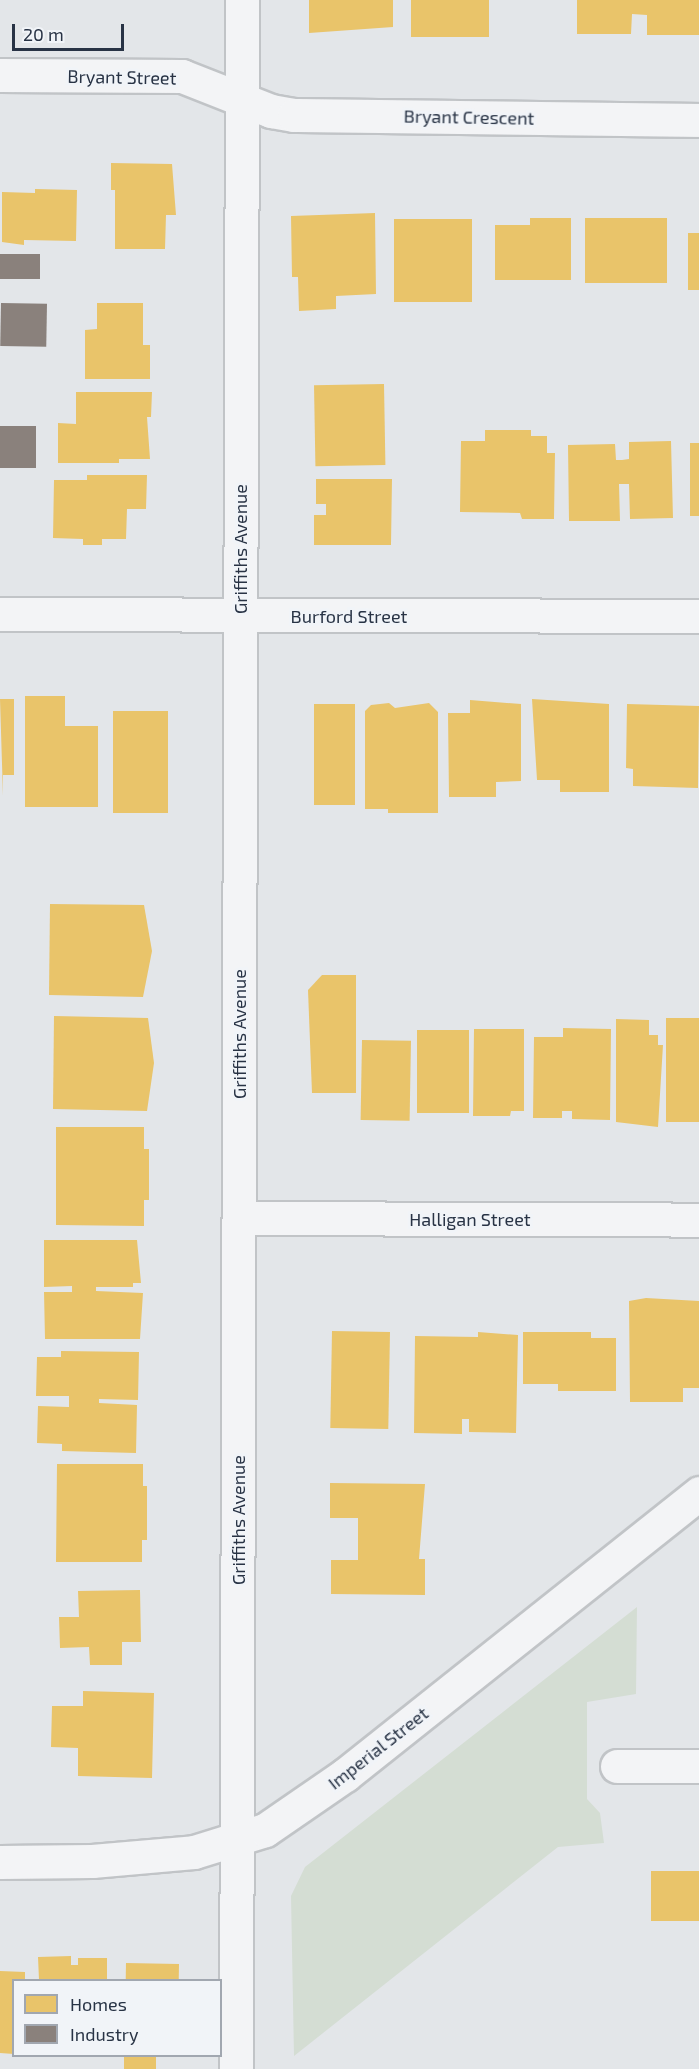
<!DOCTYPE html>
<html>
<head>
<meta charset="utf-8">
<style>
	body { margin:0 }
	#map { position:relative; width:699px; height:2069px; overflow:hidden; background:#e3e6e9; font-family:"Exo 2",sans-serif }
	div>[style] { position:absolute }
	.green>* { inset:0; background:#d4ddd3 }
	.homes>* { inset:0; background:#e9c46a; transform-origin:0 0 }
	.industry>* { inset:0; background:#8a817c; transform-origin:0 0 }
	.roads { filter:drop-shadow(2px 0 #c1c4c7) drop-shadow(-2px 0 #c1c4c7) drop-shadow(0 2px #c1c4c7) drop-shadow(0 -2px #c1c4c7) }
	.minor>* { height:33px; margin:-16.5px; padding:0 16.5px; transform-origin:16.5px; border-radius:16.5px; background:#f3f4f6 }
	span { translate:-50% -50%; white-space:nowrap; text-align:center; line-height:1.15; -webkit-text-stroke:6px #f1f4f8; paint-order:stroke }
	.street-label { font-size:18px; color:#283345 }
	.legend { position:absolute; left:12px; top:1979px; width:210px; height:78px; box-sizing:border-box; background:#f1f4f8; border:2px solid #a1a7b0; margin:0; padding:8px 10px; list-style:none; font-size:18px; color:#283345 }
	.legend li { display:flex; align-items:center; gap:12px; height:30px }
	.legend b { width:30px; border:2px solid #a1a7b0 }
	.scale { position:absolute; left:12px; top:24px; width:112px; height:27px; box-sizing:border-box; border:3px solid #283345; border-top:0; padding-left:8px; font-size:18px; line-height:21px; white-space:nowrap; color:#283345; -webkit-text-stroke:4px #f1f4f8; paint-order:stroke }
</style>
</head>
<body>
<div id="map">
	<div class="green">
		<i style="clip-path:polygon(637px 1607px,636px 1694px,587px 1702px,587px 1799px,600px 1813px,604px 1843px,558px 1847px,294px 2056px,291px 1896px,305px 1867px)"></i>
	</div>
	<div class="homes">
		<i style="clip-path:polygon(309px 0,393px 0,393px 27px,309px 33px)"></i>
		<i style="left:411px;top:0;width:78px;height:37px"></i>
		<i style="clip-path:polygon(577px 0,699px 0,699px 35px,647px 35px,647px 15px,632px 14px,631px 34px,577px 34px)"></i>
		<i style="clip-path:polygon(111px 163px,172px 164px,176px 215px,166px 215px,165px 249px,115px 249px,115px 190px,111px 190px)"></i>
		<i style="clip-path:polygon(35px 189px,77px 190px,76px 241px,24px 240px,24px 245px,2px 242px,2px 192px,35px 193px)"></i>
		<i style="clip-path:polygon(375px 213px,376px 294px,336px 296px,336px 309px,299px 311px,298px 277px,292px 277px,291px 216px)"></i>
		<i style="clip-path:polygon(530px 218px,571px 218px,571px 280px,495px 280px,495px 225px,530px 225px)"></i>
		<i style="left:585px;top:218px;width:82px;height:65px"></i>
		<i style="left:394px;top:219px;width:78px;height:83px"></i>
		<i style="left:688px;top:233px;width:11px;height:57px"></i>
		<i style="clip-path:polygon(97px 303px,143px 303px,143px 345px,150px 345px,150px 379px,85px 379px,85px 330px,97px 329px)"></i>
		<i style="left:384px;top:384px;width:81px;height:70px;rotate:89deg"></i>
		<i style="clip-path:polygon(76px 392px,152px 392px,151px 417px,147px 417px,150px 459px,119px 459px,119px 463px,58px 463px,58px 423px,76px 424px)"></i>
		<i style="clip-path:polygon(485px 430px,531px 430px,531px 436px,547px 436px,547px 453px,555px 453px,554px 519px,522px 519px,520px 513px,460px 512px,461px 441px,485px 441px)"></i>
		<i style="clip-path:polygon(671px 441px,673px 518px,630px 519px,629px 484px,619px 484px,620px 521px,569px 521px,568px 445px,615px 444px,616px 460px,622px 460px,629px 459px,629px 442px)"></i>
		<i style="left:690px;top:443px;width:9px;height:73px"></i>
		<i style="clip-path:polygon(87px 475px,147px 475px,146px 509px,127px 509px,126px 539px,102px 539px,102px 545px,83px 545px,83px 539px,53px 538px,54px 480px,87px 480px)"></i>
		<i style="clip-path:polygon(316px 479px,392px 479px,391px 545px,314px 545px,314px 515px,326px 515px,326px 504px,316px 504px)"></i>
		<i style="clip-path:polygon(25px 696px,65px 696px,65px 726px,98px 726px,98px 807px,25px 807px)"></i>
		<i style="clip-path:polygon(0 699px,14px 699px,14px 775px,3px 775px,3px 796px)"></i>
		<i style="clip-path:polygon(532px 699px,609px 704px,609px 792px,560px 792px,560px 780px,537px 780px)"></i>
		<i style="clip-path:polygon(470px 700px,521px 704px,521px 781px,496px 782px,496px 797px,449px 797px,448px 713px,470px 713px)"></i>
		<i style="clip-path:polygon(389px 703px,395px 708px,429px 703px,438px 712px,438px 813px,388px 813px,388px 809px,365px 809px,365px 711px,371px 705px)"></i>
		<i style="left:314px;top:704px;width:41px;height:101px"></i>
		<i style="clip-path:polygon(627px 704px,699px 706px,698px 788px,633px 786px,633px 769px,626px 768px)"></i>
		<i style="left:113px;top:711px;width:55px;height:102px"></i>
		<i style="clip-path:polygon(50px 904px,144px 905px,152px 951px,143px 997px,49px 995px)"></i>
		<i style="clip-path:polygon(322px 975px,356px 975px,356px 1093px,312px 1093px,308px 990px)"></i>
		<i style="clip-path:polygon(54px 1016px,148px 1018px,154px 1063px,147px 1111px,53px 1109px)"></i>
		<i style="left:666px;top:1018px;width:33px;height:104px"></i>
		<i style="clip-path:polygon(616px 1019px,649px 1020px,649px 1035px,658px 1035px,658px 1045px,663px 1045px,658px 1127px,616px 1122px)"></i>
		<i style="clip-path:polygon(563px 1028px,611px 1029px,610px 1120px,572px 1119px,572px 1111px,562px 1111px,562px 1118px,533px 1118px,534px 1037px,563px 1037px)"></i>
		<i style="clip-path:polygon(474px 1029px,524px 1029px,524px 1111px,511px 1111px,510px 1116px,473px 1116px)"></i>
		<i style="left:417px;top:1030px;width:52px;height:83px"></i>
		<i style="left:362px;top:1040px;width:49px;height:80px;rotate:1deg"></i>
		<i style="clip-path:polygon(56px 1127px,144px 1127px,144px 1149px,149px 1149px,149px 1200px,144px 1200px,144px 1226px,56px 1225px)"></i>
		<i style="clip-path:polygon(44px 1240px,137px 1240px,141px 1283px,133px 1283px,133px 1287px,96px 1287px,96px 1291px,143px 1293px,140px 1339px,45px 1339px,44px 1292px,72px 1292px,72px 1286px,44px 1287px)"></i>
		<i style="clip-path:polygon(646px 1298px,699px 1301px,699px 1388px,683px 1388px,683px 1402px,630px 1402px,629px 1301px)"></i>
		<i style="left:332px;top:1331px;width:58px;height:97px;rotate:1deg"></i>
		<i style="clip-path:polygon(478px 1332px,518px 1335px,516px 1433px,469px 1432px,469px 1419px,462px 1419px,462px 1434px,414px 1433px,415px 1336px,478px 1337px)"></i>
		<i style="clip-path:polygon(523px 1332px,591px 1332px,591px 1338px,616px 1338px,616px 1391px,558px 1391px,558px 1384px,523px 1384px)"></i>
		<i style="clip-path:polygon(61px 1351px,139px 1352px,138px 1400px,99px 1399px,99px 1403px,137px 1405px,136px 1453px,62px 1451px,62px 1444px,37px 1443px,38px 1406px,69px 1407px,69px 1396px,36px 1396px,37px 1357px,61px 1357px)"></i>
		<i style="clip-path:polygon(57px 1464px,143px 1464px,143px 1486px,147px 1486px,147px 1540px,142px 1540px,142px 1562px,56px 1562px)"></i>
		<i style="clip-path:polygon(330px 1483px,425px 1484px,419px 1559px,425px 1559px,425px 1595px,331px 1594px,331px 1560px,358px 1560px,358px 1518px,330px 1518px)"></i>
		<i style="clip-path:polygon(140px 1590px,141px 1642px,122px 1642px,122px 1665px,90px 1665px,89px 1647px,60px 1648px,59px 1617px,79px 1617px,78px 1591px)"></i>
		<i style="clip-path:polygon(83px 1691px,154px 1693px,152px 1778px,78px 1776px,78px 1748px,51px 1747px,52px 1706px,83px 1706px)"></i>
		<i style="left:651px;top:1871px;width:48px;height:50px"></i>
		<i style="clip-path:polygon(71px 1956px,71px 1965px,78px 1965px,78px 1958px,107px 1958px,107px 1980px,39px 1980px,38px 1957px)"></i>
		<i style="left:126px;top:1963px;width:53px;height:17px;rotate:1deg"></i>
		<i style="clip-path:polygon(0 1971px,25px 1972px,25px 1980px,14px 1980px,14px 2054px,0 2053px)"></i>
		<i style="left:124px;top:2056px;width:32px;height:13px"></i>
	</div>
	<div class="industry">
		<i style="left:0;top:254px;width:40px;height:25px"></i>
		<i style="left:1px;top:303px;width:46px;height:43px;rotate:1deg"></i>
		<i style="left:0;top:426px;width:36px;height:42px"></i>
	</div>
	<div class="roads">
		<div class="minor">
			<i style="left:0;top:75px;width:182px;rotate:0.3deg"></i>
			<i style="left:182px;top:76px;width:96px;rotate:21.5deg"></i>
			<i style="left:271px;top:111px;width:23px;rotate:10deg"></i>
			<i style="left:294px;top:115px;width:405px;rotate:0.7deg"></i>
			<i style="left:0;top:614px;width:699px;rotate:0.16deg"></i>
			<i style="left:240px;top:1218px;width:459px;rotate:0.2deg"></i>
			<i style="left:617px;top:1766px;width:82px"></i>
			<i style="left:0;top:1862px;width:92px;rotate:-0.6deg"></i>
			<i style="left:92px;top:1861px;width:102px;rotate:-5deg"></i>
			<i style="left:194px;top:1852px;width:74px;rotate:-17.2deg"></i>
			<i style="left:265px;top:1830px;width:97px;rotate:-34.5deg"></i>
			<i style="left:345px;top:1775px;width:453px;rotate:-38.5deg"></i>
			<i style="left:236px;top:2069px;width:2069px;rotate:-89.83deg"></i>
		</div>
	</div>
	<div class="street-label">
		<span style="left:122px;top:77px;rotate:1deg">Bryant Street</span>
		<span style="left:469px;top:117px;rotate:1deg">Bryant Crescent</span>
		<span style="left:240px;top:549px;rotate:-90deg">Griffiths Avenue</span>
		<span style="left:349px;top:616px">Burford Street</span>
		<span style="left:239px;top:1034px;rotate:-90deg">Griffiths Avenue</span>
		<span style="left:470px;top:1219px">Halligan Street</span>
		<span style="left:238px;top:1520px;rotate:-90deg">Griffiths Avenue</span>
		<span style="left:378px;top:1748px;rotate:-38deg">Imperial Street</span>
	</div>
	<ul class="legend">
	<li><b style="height:16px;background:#e9c46a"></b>Homes</li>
	<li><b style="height:16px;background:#8a817c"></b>Industry</li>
	</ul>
	<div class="scale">20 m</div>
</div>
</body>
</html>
